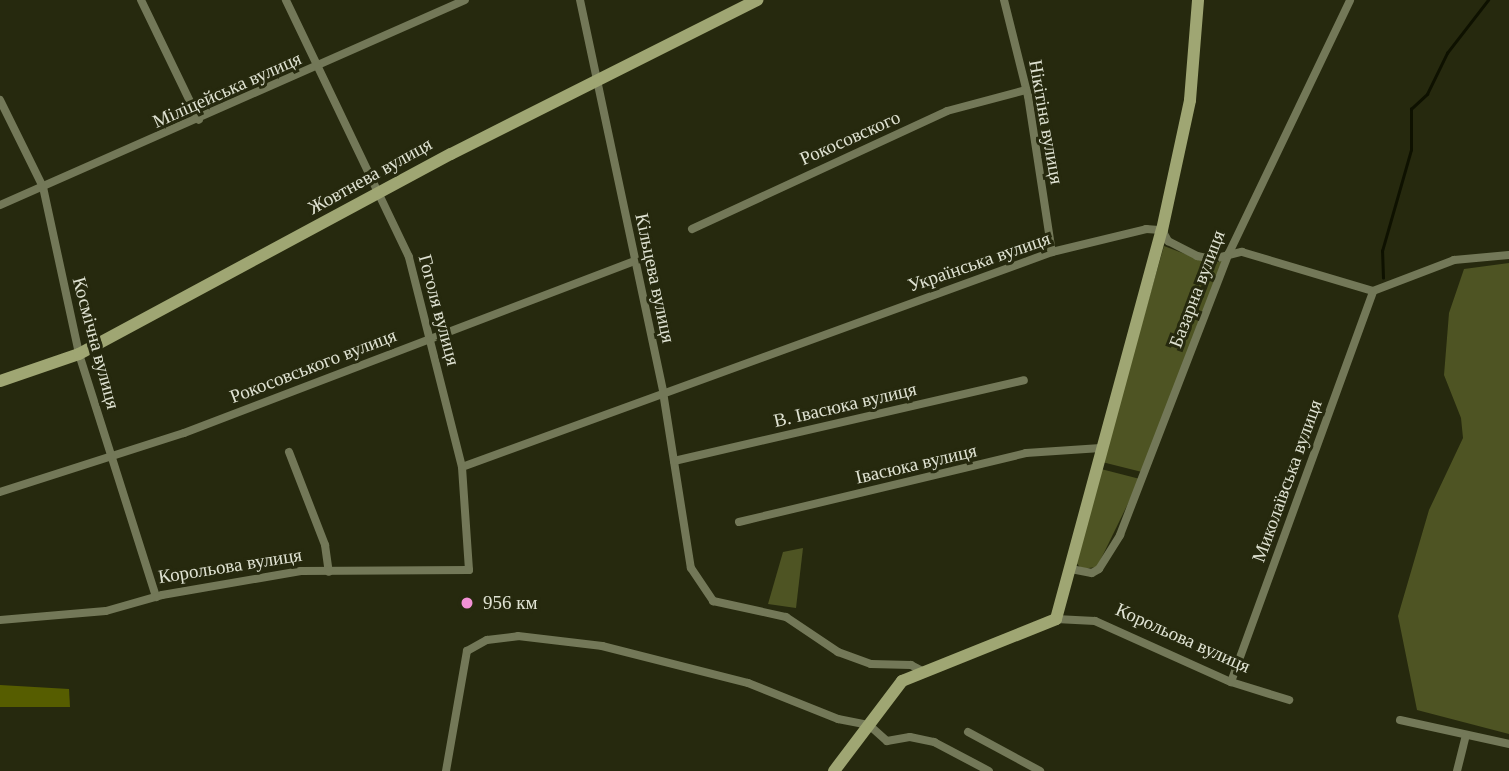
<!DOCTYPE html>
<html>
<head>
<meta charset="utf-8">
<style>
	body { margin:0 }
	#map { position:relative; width:1509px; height:771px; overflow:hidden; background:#26290e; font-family:"Times New Roman",serif }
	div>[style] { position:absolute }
	.green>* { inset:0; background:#4e5423 }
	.forest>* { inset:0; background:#565d00 }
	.stream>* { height:2.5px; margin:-1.25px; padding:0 1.25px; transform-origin:1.25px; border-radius:1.25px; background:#0e1100 }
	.street>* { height:8px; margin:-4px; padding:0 4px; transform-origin:4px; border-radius:4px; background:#737858 }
	.secondary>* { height:12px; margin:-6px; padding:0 6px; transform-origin:6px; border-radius:6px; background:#9fa673 }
	.dots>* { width:19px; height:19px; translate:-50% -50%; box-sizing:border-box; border:4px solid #26290e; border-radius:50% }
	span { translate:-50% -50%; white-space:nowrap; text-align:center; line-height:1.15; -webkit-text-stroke:6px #26290e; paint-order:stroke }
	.street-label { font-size:19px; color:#dfe2d2 }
	.poi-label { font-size:19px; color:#dfe2d2 }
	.left { translate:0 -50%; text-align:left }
</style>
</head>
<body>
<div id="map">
	<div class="green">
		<i style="clip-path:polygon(1164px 246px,1201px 260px,1223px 261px,1142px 472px,1102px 462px)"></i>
		<i style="clip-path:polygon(1509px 263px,1509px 734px,1417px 710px,1398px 616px,1429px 510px,1463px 438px,1461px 418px,1444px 375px,1449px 313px,1464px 269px)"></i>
		<i style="clip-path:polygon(1101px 469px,1140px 479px,1097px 567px,1081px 569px,1076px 562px)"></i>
		<i style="clip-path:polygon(803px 548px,796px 608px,768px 604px,783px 552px)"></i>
	</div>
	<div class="forest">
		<i style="clip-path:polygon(0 685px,69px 689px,70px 707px,0 707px)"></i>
	</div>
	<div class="stream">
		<i style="left:1383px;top:278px;width:27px;rotate:-92deg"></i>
		<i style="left:1382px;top:251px;width:105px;rotate:-74deg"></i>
		<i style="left:1411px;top:150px;width:41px;rotate:-90deg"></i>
		<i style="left:1411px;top:109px;width:22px;rotate:-43deg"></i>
		<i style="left:1427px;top:94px;width:46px;rotate:-64deg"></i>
		<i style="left:1447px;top:53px;width:67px;rotate:-52.3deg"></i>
	</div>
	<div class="street">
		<i style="left:141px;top:0;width:133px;rotate:64.2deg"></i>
		<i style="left:580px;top:0;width:401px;rotate:78deg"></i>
		<i style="left:663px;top:392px;width:178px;rotate:81deg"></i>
		<i style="left:691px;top:568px;width:40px;rotate:56deg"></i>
		<i style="left:713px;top:601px;width:75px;rotate:12.4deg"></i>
		<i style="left:786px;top:617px;width:63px;rotate:33.9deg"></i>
		<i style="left:838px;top:652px;width:35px;rotate:20deg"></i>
		<i style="left:871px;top:664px;width:40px;rotate:1.4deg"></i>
		<i style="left:911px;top:665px;width:15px;rotate:28deg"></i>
		<i style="left:1004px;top:0;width:99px;rotate:76deg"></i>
		<i style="left:1028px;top:96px;width:158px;rotate:81.3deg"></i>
		<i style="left:0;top:100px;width:97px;rotate:63.7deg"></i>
		<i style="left:43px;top:187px;width:171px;rotate:77.8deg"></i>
		<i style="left:79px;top:354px;width:255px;rotate:72.4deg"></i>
		<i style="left:0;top:205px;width:508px;rotate:-23.79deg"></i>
		<i style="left:692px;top:229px;width:281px;rotate:-24.8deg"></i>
		<i style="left:947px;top:111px;width:82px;rotate:-14.9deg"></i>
		<i style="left:289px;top:452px;width:100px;rotate:68.8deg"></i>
		<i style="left:325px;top:545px;width:27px;rotate:82deg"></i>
		<i style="left:674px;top:461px;width:359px;rotate:-13deg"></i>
		<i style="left:462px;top:467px;width:628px;rotate:-20.02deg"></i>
		<i style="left:1052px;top:252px;width:97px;rotate:-13.7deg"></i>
		<i style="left:1146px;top:229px;width:16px;rotate:4deg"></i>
		<i style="left:1162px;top:230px;width:13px;rotate:61deg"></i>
		<i style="left:1168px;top:241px;width:33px;rotate:27deg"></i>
		<i style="left:1197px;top:256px;width:16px;rotate:11deg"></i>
		<i style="left:1213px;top:259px;width:30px;rotate:-14deg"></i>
		<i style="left:1242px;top:252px;width:137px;rotate:16.6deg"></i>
		<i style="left:1373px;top:291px;width:87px;rotate:-20.9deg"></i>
		<i style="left:1454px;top:260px;width:55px;rotate:-5.2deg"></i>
		<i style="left:0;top:492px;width:193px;rotate:-17.8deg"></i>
		<i style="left:184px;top:433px;width:483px;rotate:-20.9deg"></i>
		<i style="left:739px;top:522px;width:295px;rotate:-13.5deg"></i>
		<i style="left:1026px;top:453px;width:75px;rotate:-3.8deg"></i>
		<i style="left:1071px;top:569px;width:21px;rotate:11deg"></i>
		<i style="left:1092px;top:573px;width:8px;rotate:-30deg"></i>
		<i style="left:1099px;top:569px;width:40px;rotate:-58deg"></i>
		<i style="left:1120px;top:535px;width:302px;rotate:-68.9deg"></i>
		<i style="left:1229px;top:253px;width:280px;rotate:-64.4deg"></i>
		<i style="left:1056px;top:619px;width:39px;rotate:3deg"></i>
		<i style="left:1095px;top:621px;width:149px;rotate:24.2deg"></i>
		<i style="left:1231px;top:682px;width:61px;rotate:17.2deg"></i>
		<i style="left:0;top:620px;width:106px;rotate:-4.9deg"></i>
		<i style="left:106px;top:611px;width:58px;rotate:-15.9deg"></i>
		<i style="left:162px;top:595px;width:141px;rotate:-9.8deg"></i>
		<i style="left:301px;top:571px;width:168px;rotate:-0.3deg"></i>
		<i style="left:469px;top:570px;width:103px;rotate:-93.9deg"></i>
		<i style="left:462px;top:467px;width:217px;rotate:-104.2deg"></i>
		<i style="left:409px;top:257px;width:285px;rotate:-115.6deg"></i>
		<i style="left:1231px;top:682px;width:416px;rotate:-70deg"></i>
		<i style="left:1400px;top:720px;width:112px;rotate:12.4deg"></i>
		<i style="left:968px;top:732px;width:82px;rotate:28.4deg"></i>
		<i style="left:446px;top:771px;width:122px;rotate:-80.1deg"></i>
		<i style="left:467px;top:651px;width:23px;rotate:-29deg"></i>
		<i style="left:487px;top:640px;width:31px;rotate:-7deg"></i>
		<i style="left:518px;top:636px;width:85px;rotate:6.8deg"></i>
		<i style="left:602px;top:646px;width:151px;rotate:14.2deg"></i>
		<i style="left:748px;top:683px;width:97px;rotate:21.8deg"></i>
		<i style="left:838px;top:719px;width:32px;rotate:11deg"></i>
		<i style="left:869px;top:725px;width:24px;rotate:42deg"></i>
		<i style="left:887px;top:741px;width:23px;rotate:-10deg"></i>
		<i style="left:910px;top:737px;width:25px;rotate:12deg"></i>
		<i style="left:934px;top:742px;width:62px;rotate:27.8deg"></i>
		<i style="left:1457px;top:771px;width:37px;rotate:-76deg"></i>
	</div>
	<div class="secondary">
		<i style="left:0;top:381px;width:83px;rotate:-18.9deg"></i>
		<i style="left:79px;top:354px;width:422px;rotate:-28.3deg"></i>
		<i style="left:451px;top:154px;width:343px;rotate:-26.7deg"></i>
		<i style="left:834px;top:771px;width:113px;rotate:-52.9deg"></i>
		<i style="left:902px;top:681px;width:166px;rotate:-21.9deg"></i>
		<i style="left:1056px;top:619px;width:403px;rotate:-74.8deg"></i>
		<i style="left:1162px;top:230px;width:133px;rotate:-77.8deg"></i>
		<i style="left:1190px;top:100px;width:100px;rotate:-85.4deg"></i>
	</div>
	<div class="dots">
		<i style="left:467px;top:603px;background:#f391d6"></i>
	</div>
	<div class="street-label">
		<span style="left:227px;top:90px;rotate:-24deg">Міліцейська вулиця</span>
		<span style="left:1046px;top:122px;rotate:80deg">Нікітіна вулиця</span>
		<span style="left:850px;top:138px;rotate:-24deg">Рокосовского</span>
		<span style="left:370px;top:176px;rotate:-29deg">Жовтнева вулиця</span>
		<span style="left:979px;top:262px;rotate:-19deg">Українська вулиця</span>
		<span style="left:655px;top:278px;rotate:78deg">Кільцева вулиця</span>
		<span style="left:1197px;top:289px;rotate:-69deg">Базарна вулиця</span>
		<span style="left:439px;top:310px;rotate:75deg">Гоголя вулиця</span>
		<span style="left:96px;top:343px;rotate:75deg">Космічна вулиця</span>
		<span style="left:313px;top:366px;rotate:-21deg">Рокосовського вулиця</span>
		<span style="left:845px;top:405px;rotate:-13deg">В. Івасюка вулиця</span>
		<span style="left:916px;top:464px;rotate:-13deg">Івасюка вулиця</span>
		<span style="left:1287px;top:481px;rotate:-70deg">Миколаївська вулиця</span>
		<span style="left:230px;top:566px;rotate:-9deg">Корольова вулиця</span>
		<span style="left:1183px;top:638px;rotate:24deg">Корольова вулиця</span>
	</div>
	<div class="poi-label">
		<span class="left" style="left:483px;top:603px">956 км</span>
	</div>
</div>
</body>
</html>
